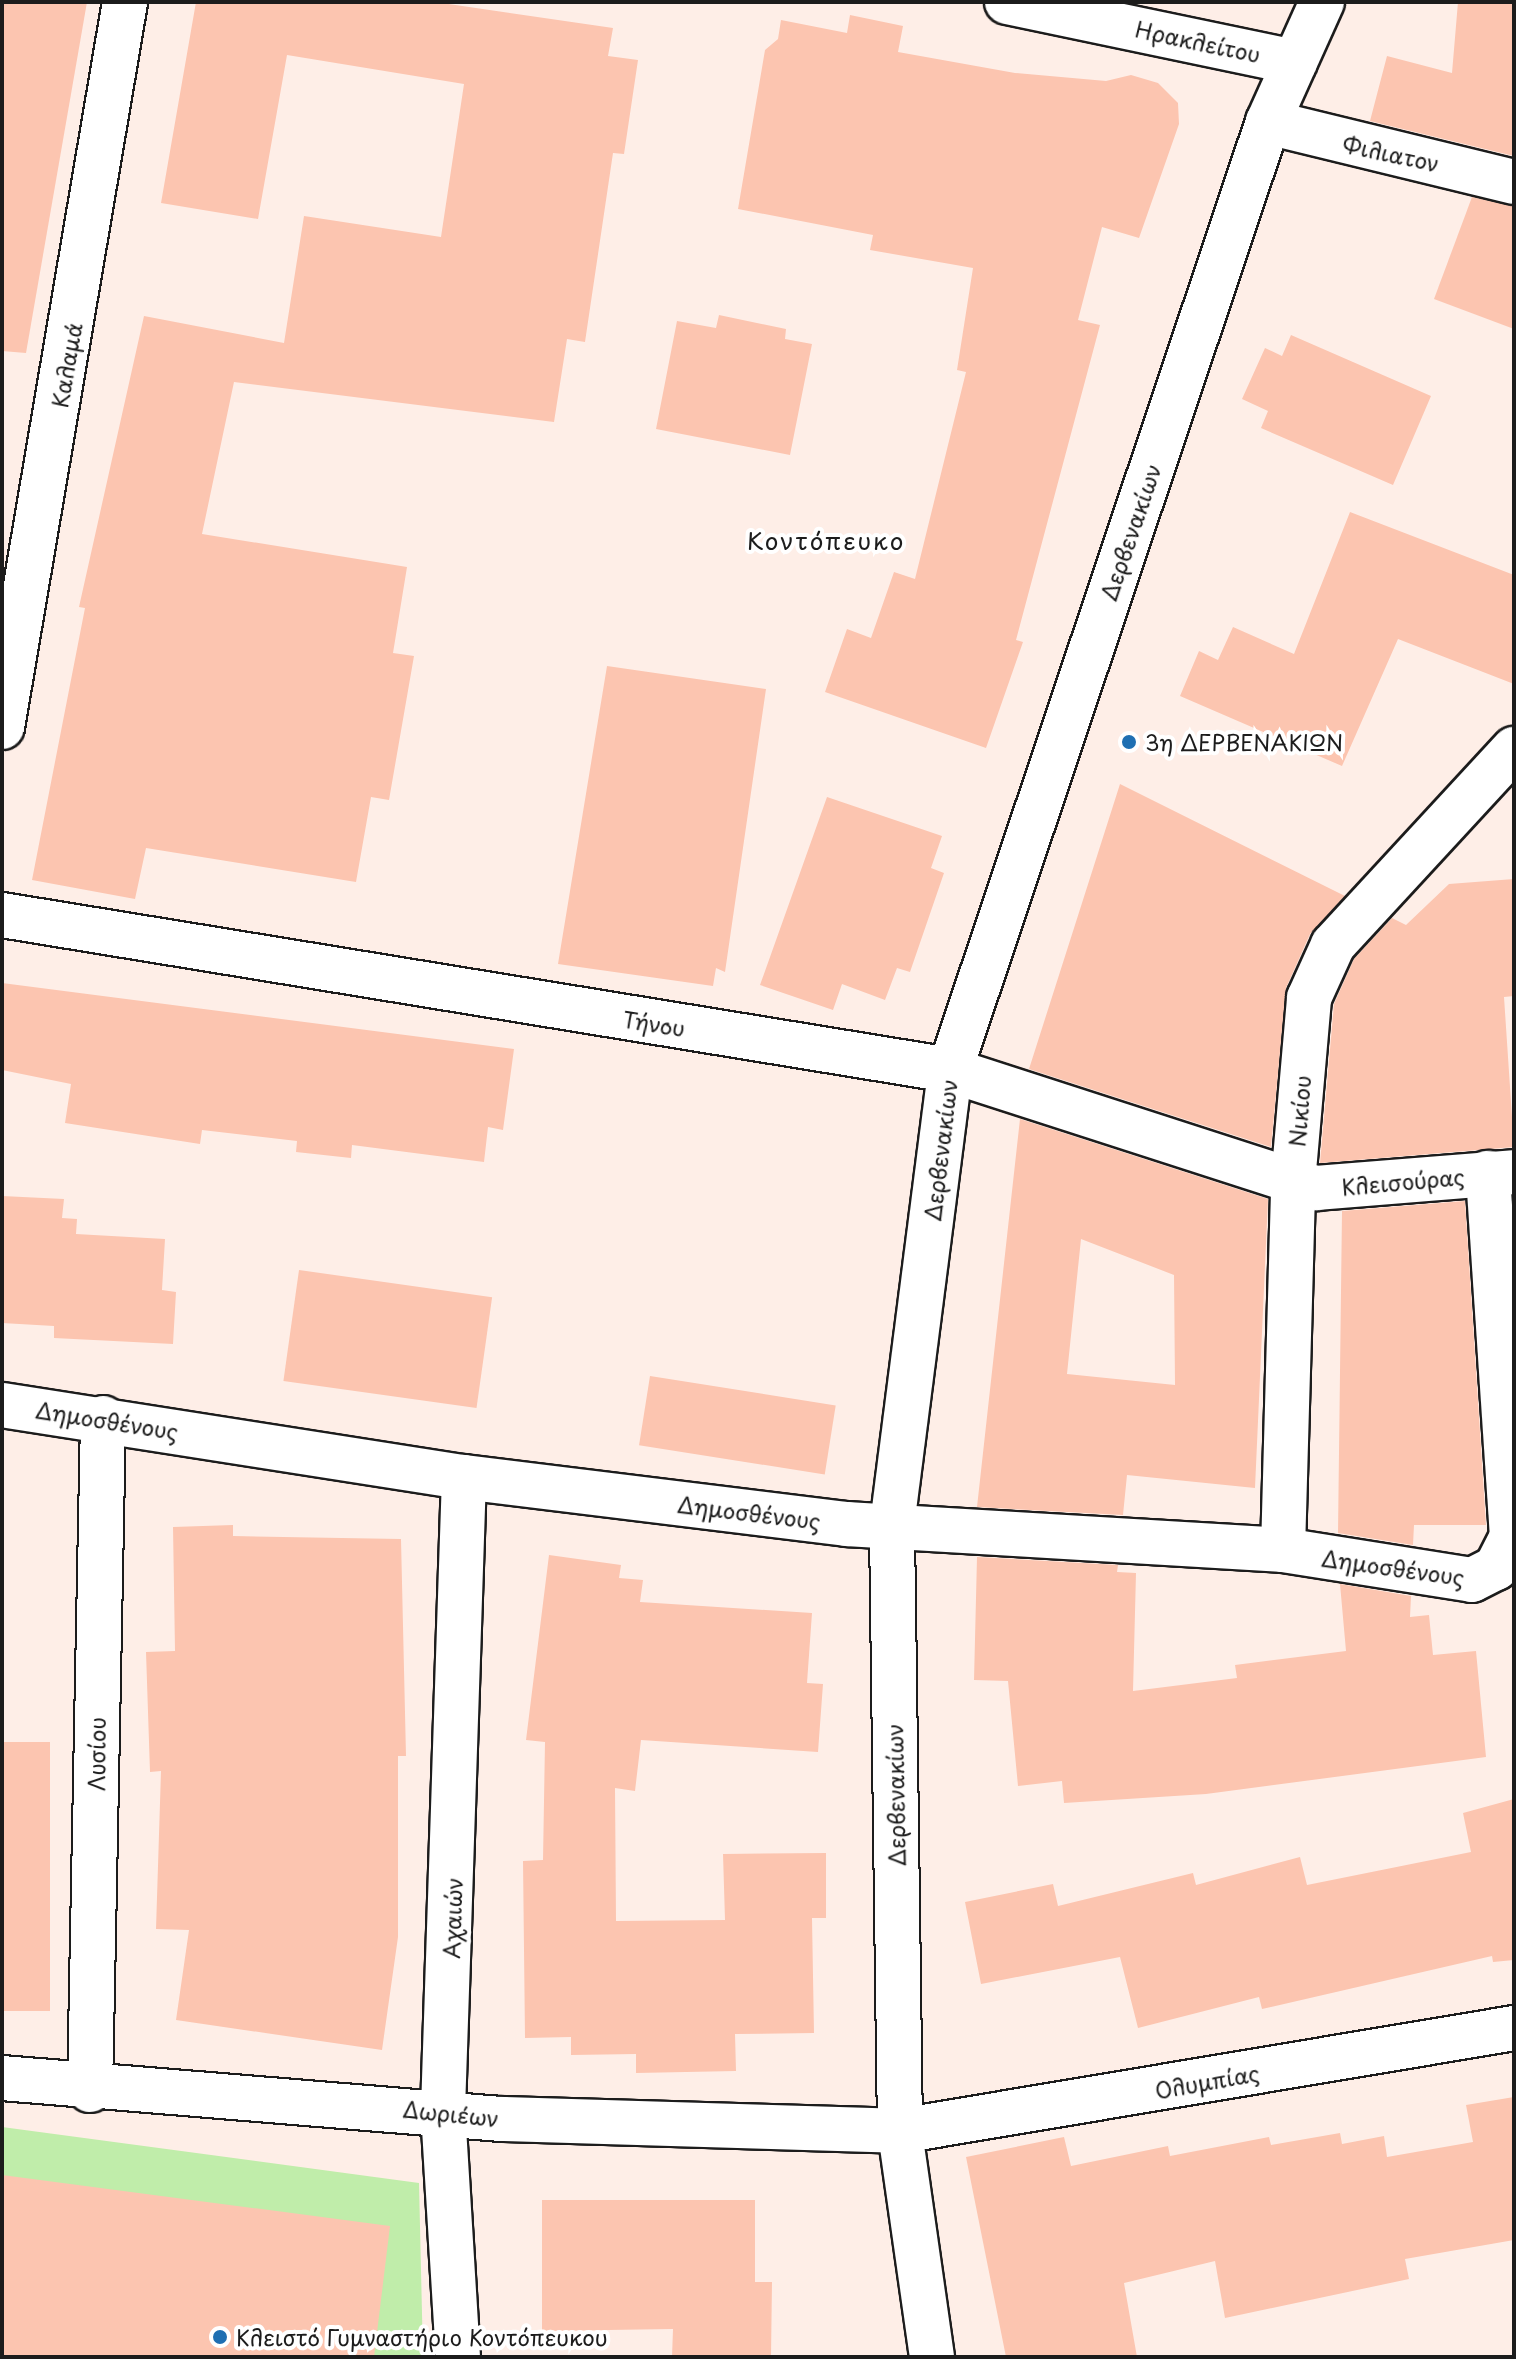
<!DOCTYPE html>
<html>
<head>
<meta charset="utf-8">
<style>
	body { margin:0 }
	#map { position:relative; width:1516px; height:2359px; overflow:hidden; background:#feeee7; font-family:"Playpen Sans",sans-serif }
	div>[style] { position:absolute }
	.green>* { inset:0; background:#c0edaa }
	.building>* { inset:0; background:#fcc5b0; transform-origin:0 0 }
	.roads { filter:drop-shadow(2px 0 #1c1c1c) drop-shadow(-2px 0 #1c1c1c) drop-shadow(0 2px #1c1c1c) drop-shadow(0 -2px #1c1c1c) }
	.minor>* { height:44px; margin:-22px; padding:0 22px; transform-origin:22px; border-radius:22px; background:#fff }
	.tertiary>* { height:44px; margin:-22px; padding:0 22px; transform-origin:22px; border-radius:22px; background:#fff }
	.dots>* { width:22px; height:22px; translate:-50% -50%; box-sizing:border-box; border:4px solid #fff; border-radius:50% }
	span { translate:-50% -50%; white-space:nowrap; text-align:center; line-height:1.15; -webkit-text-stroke:8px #fff; paint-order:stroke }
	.street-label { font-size:22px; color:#1c1c1c }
	.poi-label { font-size:22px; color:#1c1c1c }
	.left { translate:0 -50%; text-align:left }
	.neighbourhood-label { font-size:24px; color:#1c1c1c; letter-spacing:2px }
	.frame { position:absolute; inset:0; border:4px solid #1c1c1c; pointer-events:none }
</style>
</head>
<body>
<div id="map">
	<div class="green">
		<i style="clip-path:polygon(2px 2127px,419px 2183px,423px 2357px,2px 2357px)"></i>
	</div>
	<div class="building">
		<i style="clip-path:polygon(2px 2px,87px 2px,26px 353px,2px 351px)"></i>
		<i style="clip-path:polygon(196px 2px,435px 2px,613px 28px,608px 56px,638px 60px,624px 154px,613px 153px,585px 342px,567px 339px,554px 422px,234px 382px,202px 534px,407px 567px,393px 653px,414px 656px,389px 800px,371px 797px,356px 882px,146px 848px,135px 899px,32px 880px,85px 608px,79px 607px,144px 316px,284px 343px,304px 216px,441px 237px,464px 84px,287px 55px,258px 219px,161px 203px)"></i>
		<i style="clip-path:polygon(1458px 2px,1514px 2px,1514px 156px,1370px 121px,1387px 56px,1452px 73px)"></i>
		<i style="clip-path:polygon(850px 15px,903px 26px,898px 52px,1015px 73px,1106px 81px,1131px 75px,1158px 83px,1178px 103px,1179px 124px,1139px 238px,1102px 227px,1078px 320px,1100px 325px,1016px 640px,1023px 642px,986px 748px,825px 692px,847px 629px,871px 638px,894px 572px,915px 579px,966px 372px,957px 370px,973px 268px,870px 250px,873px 235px,738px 209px,765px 50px,778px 39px,781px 20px,847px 33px)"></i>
		<i style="clip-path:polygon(1472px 197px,1514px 206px,1514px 329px,1434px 299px)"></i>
		<i style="clip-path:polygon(719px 315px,786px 329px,785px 339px,812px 344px,790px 455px,656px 429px,677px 321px,716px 328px)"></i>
		<i style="clip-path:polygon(1291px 335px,1431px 396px,1393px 485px,1261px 428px,1268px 411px,1242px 399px,1265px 348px,1282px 356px)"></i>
		<i style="clip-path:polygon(1350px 512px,1514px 575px,1514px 684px,1398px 639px,1342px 766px,1180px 696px,1199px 651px,1218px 660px,1233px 627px,1294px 654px)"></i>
		<i style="clip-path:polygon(607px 666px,766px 689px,725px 972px,716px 968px,713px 986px,558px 964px)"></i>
		<i style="clip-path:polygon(1120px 784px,1345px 896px,1310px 934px,1286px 988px,1271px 1147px,1029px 1069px)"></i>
		<i style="clip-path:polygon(827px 797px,942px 836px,931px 868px,944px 873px,910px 972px,897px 968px,885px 1000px,842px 984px,833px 1010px,760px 985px)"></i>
		<i style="clip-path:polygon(1514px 879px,1514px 996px,1504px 997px,1514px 1147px,1320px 1163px,1334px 1004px,1354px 959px,1392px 918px,1406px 925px,1449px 884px)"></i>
		<i style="clip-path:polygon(2px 983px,514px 1049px,503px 1130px,488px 1127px,484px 1162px,352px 1145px,351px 1158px,296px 1152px,297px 1141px,202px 1130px,200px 1144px,65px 1123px,71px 1084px,2px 1070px)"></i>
		<i style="clip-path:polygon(evenodd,1020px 1119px,1268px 1199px,1255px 1488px,1127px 1475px,1123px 1515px,977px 1507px,1020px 1119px,1081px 1239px,1174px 1275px,1175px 1385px,1067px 1374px,1081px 1239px)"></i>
		<i style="clip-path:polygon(2px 1196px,64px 1199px,62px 1218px,77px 1219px,76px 1234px,165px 1239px,162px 1290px,176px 1292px,173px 1344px,54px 1338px,54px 1326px,2px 1323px)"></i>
		<i style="clip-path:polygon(1465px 1201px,1486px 1525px,1414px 1525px,1413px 1545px,1338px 1533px,1342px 1211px)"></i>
		<i style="left:299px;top:1270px;width:195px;height:112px;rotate:8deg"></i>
		<i style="left:650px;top:1376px;width:188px;height:70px;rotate:9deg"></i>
		<i style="clip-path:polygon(233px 1525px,233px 1536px,401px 1539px,406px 1756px,398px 1756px,398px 1937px,382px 2050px,176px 2020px,189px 1930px,156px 1929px,161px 1771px,150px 1772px,146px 1652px,175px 1651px,173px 1527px)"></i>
		<i style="clip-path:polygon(549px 1555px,621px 1565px,619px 1578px,643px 1580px,640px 1602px,812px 1613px,807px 1683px,823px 1684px,818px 1752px,641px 1740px,635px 1791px,615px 1788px,616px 1921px,725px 1920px,723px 1854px,826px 1853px,826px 1918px,812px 1918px,814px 2033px,735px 2034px,736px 2071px,636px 2073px,636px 2054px,571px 2055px,571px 2037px,525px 2038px,523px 1861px,543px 1860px,545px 1742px,526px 1740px)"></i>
		<i style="clip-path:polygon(977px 1557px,1118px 1565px,1117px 1572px,1136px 1573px,1133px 1691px,1237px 1678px,1235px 1665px,1346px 1651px,1340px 1584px,1411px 1596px,1410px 1617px,1429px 1615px,1433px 1655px,1476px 1651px,1486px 1757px,1206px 1794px,1064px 1803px,1062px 1781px,1018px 1786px,1008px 1681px,974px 1680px)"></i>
		<i style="left:2px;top:1742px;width:48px;height:269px"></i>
		<i style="clip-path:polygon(1514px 1799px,1514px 1960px,1493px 1962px,1492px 1956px,1262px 2009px,1259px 1997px,1138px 2028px,1120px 1957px,981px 1984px,965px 1902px,1053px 1884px,1058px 1906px,1193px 1873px,1196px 1885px,1300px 1857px,1307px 1885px,1471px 1852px,1463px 1813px)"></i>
		<i style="clip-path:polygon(1514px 2097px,1514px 2240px,1405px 2259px,1409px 2279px,1225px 2318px,1215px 2261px,1124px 2283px,1137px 2357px,1006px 2357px,966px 2157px,1064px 2137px,1071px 2166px,1168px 2146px,1170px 2156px,1269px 2137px,1271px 2145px,1340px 2133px,1342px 2144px,1384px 2136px,1387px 2157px,1473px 2142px,1466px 2105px)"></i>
		<i style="clip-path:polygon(2px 2175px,390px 2226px,374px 2357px,2px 2357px)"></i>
		<i style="clip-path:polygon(542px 2200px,755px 2200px,755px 2282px,772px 2282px,771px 2357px,672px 2357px,673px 2329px,542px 2331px)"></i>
	</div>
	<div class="roads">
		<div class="minor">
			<i style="left:1007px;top:2px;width:294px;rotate:11.8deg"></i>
			<i style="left:1268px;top:122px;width:253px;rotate:13.7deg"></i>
			<i style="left:2px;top:727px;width:735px;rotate:-80.37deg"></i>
			<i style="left:2px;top:915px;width:961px;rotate:9.29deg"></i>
			<i style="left:950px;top:1070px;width:385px;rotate:17.9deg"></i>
			<i style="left:1316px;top:1188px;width:199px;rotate:-4.6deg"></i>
			<i style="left:2px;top:1405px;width:468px;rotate:8.9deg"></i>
			<i style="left:464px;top:1477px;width:386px;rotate:7deg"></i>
			<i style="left:847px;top:1524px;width:437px;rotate:3.4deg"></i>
			<i style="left:1283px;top:1550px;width:191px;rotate:9deg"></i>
			<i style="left:1472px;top:1580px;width:27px;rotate:-27deg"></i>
			<i style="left:1496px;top:1568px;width:35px;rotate:-63deg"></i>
			<i style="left:1512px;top:1537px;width:365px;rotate:-93.8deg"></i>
			<i style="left:1283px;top:1550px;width:368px;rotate:-88.4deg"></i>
			<i style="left:1293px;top:1182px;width:185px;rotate:-85deg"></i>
			<i style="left:1309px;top:998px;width:58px;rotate:-65.6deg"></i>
			<i style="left:1333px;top:945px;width:267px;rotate:-47.3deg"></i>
			<i style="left:2px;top:2078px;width:501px;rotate:4.7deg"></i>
			<i style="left:501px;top:2119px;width:399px;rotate:1.7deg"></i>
			<i style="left:90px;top:2090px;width:672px;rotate:-88.89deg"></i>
			<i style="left:458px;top:2357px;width:247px;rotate:-93.5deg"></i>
			<i style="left:443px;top:2110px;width:633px;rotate:-88.1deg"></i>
		</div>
		<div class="tertiary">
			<i style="left:900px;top:2131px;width:623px;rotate:-9.52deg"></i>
			<i style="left:932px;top:2357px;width:228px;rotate:-98.1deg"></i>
			<i style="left:900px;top:2131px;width:606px;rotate:-90.76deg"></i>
			<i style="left:892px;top:1525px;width:459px;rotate:-82.7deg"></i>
			<i style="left:950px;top:1070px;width:1000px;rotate:-71.46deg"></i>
			<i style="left:1268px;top:122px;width:132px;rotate:-65.8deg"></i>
		</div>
	</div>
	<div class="dots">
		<i style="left:1129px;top:742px;background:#1f6fb2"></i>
		<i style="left:220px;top:2337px;background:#1f6fb2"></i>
	</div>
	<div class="street-label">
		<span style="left:1198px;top:41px;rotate:12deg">Ηρακλείτου</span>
		<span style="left:1391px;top:153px;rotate:12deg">Φιλιατον</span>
		<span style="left:66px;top:365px;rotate:-80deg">Καλαμά</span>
		<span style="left:1130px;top:532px;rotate:-71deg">Δερβενακίων</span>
		<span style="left:654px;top:1023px;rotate:9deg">Τήνου</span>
		<span style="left:1299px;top:1111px;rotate:-85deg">Νικίου</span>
		<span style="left:940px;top:1150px;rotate:-83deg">Δερβενακίων</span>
		<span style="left:1403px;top:1181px;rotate:-5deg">Κλεισούρας</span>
		<span style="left:107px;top:1420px;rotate:9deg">Δημοσθένους</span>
		<span style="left:749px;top:1512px;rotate:7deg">Δημοσθένους</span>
		<span style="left:1393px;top:1567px;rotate:8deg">Δημοσθένους</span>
		<span style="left:96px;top:1754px;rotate:-89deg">Λυσίου</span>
		<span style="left:895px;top:1795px;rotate:-91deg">Δερβενακίων</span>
		<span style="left:452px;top:1918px;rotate:-88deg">Αχαιών</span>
		<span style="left:1207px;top:2081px;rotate:-10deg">Ολυμπίας</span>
		<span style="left:451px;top:2113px;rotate:6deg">Δωριέων</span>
	</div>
	<div class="poi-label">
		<span class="left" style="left:1145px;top:742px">3η ΔΕΡΒΕΝΑΚΙΩΝ</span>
		<span class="left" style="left:236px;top:2337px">Κλειστό Γυμναστήριο Κοντόπευκου</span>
	</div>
	<div class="neighbourhood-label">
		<span style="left:826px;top:541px">Κοντόπευκο</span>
	</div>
	<div class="frame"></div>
</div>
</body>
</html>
